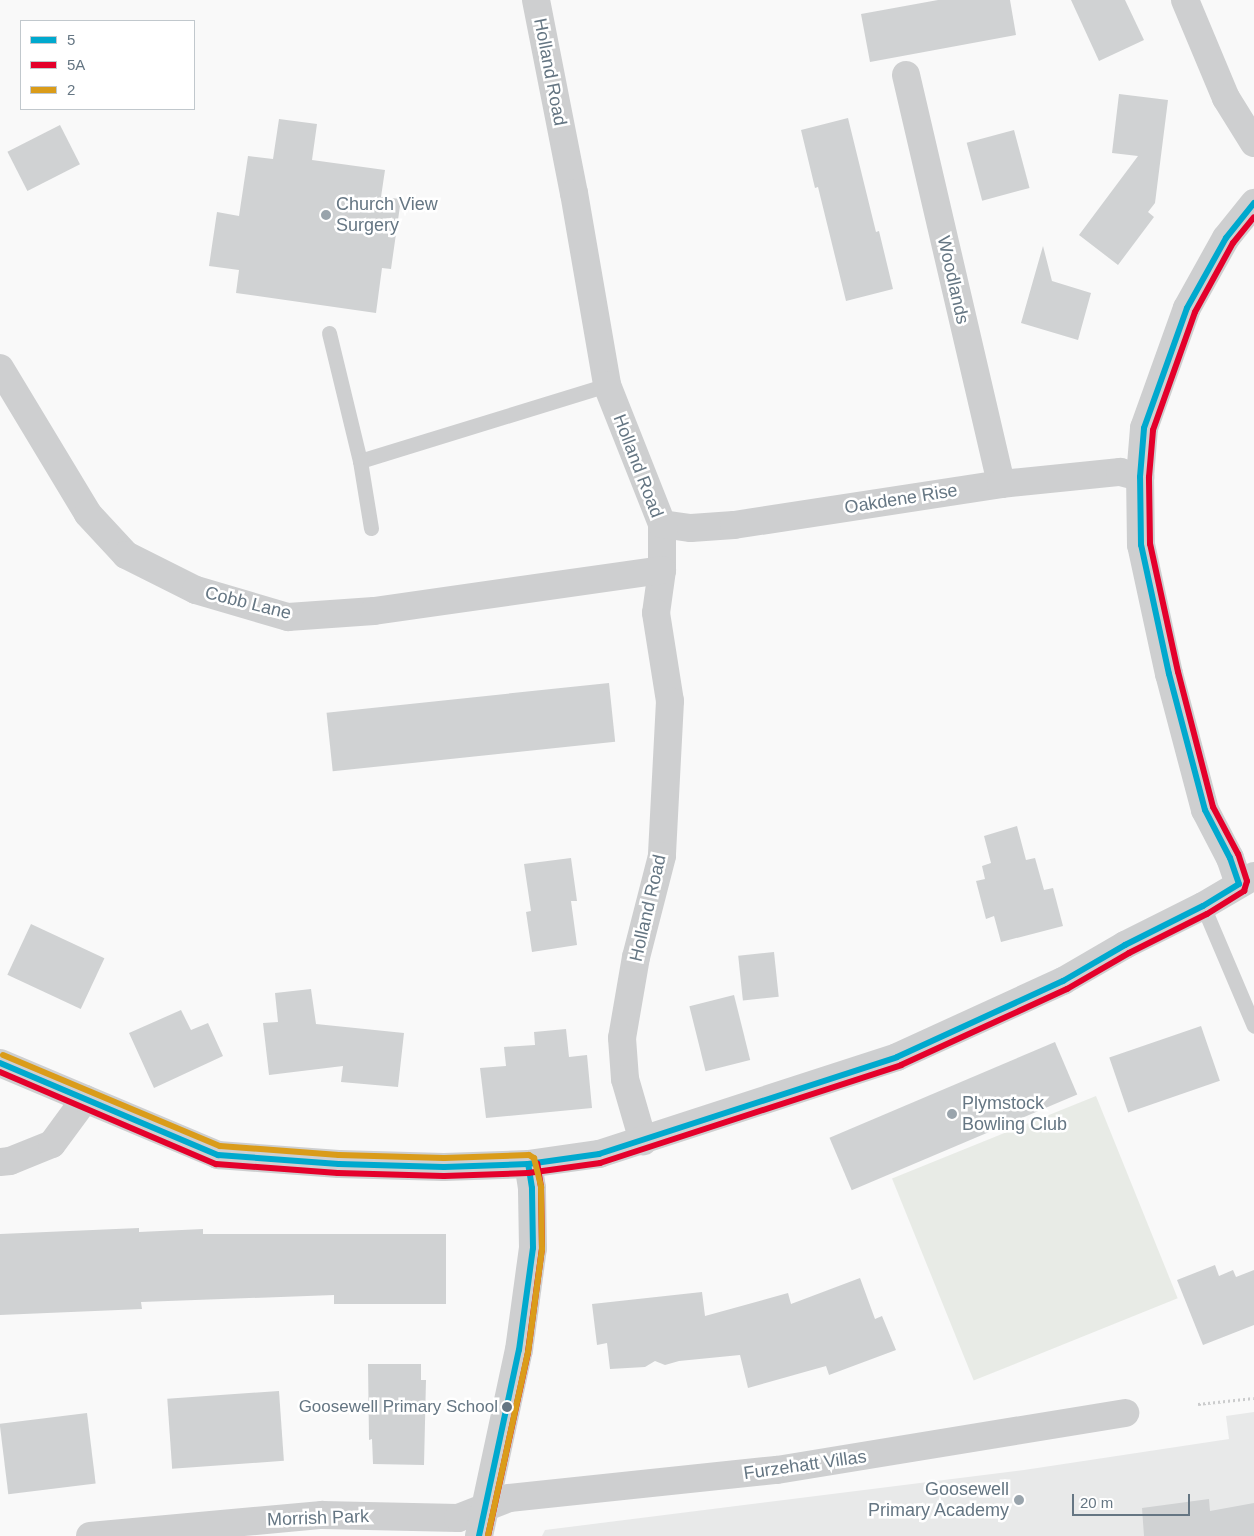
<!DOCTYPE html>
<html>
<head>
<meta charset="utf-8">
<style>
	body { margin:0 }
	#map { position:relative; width:1254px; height:1536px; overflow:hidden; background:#f9f9f9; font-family:Arial,sans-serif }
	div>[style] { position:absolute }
	.built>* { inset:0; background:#e8e9e9 }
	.green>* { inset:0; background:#e8ebe6; transform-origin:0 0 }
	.building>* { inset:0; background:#d0d2d3; transform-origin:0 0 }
	.path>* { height:3px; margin-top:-1.5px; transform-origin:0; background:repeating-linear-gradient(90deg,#cbcccd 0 2.5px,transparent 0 5px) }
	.service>* { height:15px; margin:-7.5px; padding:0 7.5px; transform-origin:7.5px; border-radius:7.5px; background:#cecfd0 }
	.minor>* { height:28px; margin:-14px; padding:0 14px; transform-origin:14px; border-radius:14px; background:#cecfd0 }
	.tertiary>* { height:28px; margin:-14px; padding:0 14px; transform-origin:14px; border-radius:14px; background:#cecfd0 }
	.bus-1>* { height:6px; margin:-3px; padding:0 3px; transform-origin:3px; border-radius:3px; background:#00a9ce }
	.bus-2>* { height:6px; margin:-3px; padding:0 3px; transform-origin:3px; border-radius:3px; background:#e4002b }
	.bus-3>* { height:6px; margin:-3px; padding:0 3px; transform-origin:3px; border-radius:3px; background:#da9c1a }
	.dots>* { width:14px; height:14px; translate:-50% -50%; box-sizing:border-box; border:2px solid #fff; border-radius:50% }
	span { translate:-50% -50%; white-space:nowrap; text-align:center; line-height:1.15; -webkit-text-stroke:5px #fff; paint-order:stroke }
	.bus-label { font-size:17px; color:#657683 }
	.right { translate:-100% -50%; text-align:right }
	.street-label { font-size:18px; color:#657683 }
	.poi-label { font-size:18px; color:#657683 }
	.left { translate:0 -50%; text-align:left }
	.legend { position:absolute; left:20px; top:20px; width:175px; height:90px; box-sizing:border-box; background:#fff; border:1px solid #c1c8cd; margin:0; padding:6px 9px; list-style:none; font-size:15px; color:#657683 }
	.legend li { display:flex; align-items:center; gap:10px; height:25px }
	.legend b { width:25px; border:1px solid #c1c8cd }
	.scale { position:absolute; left:1072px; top:1494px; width:118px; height:22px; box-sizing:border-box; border:2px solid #657683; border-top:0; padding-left:6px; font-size:15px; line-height:18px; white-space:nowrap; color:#657683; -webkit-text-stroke:4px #fff; paint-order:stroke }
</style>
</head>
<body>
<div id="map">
	<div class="built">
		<i style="clip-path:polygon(1254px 1412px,1254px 1536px,542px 1536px,545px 1530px,1024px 1470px,1229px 1439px,1226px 1416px)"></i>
	</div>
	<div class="green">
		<i style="left:1096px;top:1096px;width:218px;height:220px;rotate:68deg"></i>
	</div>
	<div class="building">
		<i style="clip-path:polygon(938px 0,1010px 0,1016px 35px,870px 62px,861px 14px)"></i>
		<i style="clip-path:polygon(1071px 0,1125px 0,1144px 40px,1099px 61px)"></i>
		<i style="clip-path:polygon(1119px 94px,1168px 100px,1155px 203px,1148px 212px,1154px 217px,1118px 265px,1079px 235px,1138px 156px,1112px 153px)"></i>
		<i style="clip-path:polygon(848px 118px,876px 232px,879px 231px,893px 289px,846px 301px,818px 187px,815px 188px,801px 130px)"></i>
		<i style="clip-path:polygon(279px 119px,317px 124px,312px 160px,385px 170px,381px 197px,401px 199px,391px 269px,382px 268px,376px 313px,236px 293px,239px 270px,209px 266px,217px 212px,239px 216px,248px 156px,273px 159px)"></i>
		<i style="left:60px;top:125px;width:44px;height:59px;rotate:63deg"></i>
		<i style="left:1014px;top:130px;width:60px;height:49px;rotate:75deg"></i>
		<i style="clip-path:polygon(1043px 246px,1052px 281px,1091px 293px,1078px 340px,1021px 323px)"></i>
		<i style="left:609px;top:683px;width:59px;height:284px;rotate:84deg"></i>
		<i style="clip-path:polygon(1017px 826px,1026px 860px,1035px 858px,1044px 890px,1053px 888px,1063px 926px,1001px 942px,994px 916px,986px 919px,976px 881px,985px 879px,982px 866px,991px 863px,984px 836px)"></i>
		<i style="clip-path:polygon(571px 858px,577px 901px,571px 901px,577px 945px,532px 952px,526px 912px,531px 911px,524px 864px)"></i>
		<i style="left:31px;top:924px;width:81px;height:56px;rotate:25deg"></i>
		<i style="left:774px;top:952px;width:45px;height:36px;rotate:84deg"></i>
		<i style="clip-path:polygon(311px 989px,316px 1024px,404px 1033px,398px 1087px,341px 1082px,343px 1066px,269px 1075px,263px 1023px,278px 1022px,275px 993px)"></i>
		<i style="left:734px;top:995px;width:67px;height:46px;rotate:76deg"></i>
		<i style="clip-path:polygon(181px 1010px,191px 1030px,208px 1023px,223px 1056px,154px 1088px,129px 1033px)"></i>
		<i style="left:1201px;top:1026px;width:58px;height:97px;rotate:71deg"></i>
		<i style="clip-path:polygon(566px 1029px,569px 1057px,587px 1055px,592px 1108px,486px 1118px,480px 1068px,506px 1066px,504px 1047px,535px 1045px,534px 1032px)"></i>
		<i style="left:1055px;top:1042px;width:57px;height:245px;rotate:67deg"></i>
		<i style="clip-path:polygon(139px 1228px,139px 1232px,203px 1229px,203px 1234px,446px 1234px,446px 1304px,334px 1304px,334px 1295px,141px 1302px,142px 1309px,0 1315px,0 1234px)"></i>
		<i style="clip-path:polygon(1215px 1265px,1219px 1276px,1233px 1270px,1236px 1277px,1254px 1270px,1254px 1325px,1203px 1345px,1177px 1280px)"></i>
		<i style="clip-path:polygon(860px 1278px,875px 1319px,882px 1316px,896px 1350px,829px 1375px,826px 1366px,748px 1388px,740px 1355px,679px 1361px,665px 1365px,655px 1361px,645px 1367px,610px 1369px,607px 1343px,597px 1345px,592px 1304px,702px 1292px,705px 1316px,788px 1293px,791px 1304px)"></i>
		<i style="clip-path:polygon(368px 1364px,421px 1364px,421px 1380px,426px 1380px,424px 1465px,373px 1464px,372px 1439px,369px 1440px)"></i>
		<i style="left:279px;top:1391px;width:70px;height:112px;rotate:86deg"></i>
		<i style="left:87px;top:1413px;width:71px;height:88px;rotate:83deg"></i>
		<i style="clip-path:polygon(1209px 1499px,1210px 1511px,1254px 1503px,1254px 1536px,1144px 1536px,1142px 1508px)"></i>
	</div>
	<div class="path">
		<i style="left:1198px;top:1404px;width:56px;rotate:-6.1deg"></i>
	</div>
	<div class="service">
		<i style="left:329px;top:333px;width:132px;rotate:76.4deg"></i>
		<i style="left:360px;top:461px;width:258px;rotate:-17.1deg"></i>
		<i style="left:360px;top:461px;width:68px;rotate:80.7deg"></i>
		<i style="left:1203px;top:906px;width:130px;rotate:67deg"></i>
	</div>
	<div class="minor">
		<i style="left:536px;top:0;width:197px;rotate:78.9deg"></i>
		<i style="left:574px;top:193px;width:195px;rotate:80.2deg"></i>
		<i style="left:607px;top:385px;width:149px;rotate:68.4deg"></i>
		<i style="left:662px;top:524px;width:46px;rotate:90deg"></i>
		<i style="left:662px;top:570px;width:43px;rotate:97.9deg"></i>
		<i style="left:656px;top:613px;width:89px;rotate:81deg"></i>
		<i style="left:670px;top:701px;width:155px;rotate:93deg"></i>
		<i style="left:662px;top:856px;width:104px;rotate:104.4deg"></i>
		<i style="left:636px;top:957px;width:82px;rotate:99.8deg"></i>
		<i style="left:622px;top:1038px;width:41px;rotate:85.8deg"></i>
		<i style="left:625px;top:1079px;width:65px;rotate:73.8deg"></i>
		<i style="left:1185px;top:0;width:106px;rotate:67.3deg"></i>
		<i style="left:1226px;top:98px;width:53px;rotate:58.1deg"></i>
		<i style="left:906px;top:75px;width:420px;rotate:76.9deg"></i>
		<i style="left:0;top:368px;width:170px;rotate:58.9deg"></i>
		<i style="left:88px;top:514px;width:56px;rotate:47.2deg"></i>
		<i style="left:126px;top:555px;width:78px;rotate:26.6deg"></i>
		<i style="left:196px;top:590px;width:96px;rotate:16.4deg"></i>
		<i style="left:288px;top:617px;width:86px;rotate:-4deg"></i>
		<i style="left:374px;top:611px;width:291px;rotate:-8.1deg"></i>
		<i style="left:662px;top:524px;width:29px;rotate:8deg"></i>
		<i style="left:691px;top:528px;width:43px;rotate:-4deg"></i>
		<i style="left:734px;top:525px;width:270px;rotate:-8.7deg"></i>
		<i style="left:1001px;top:484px;width:120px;rotate:-5.8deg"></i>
		<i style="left:1120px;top:472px;width:21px;rotate:14deg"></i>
		<i style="left:1239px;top:884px;width:28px;rotate:-109deg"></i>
		<i style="left:1230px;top:858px;width:54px;rotate:-117.5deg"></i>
		<i style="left:1205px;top:810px;width:141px;rotate:-104.8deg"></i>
		<i style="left:1169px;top:674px;width:132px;rotate:-102.2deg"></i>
		<i style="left:1141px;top:545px;width:68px;rotate:-90.8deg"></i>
		<i style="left:1140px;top:477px;width:49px;rotate:-85.3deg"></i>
		<i style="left:1144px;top:428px;width:127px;rotate:-70.3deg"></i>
		<i style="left:1187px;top:308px;width:80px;rotate:-60.9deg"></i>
		<i style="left:1226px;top:238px;width:45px;rotate:-51.3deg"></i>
		<i style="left:0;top:1162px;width:10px;rotate:-6deg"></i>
		<i style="left:10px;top:1161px;width:45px;rotate:-22deg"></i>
		<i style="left:52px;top:1144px;width:56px;rotate:-53.7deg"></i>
		<i style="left:90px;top:1536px;width:233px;rotate:-5.2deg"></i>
		<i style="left:322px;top:1515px;width:136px;rotate:1.3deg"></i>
		<i style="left:458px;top:1518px;width:55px;rotate:-21.4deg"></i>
		<i style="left:509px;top:1498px;width:269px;rotate:-6deg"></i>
		<i style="left:777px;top:1470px;width:353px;rotate:-9.3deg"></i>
	</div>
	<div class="tertiary">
		<i style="left:0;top:1063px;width:237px;rotate:22.9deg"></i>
		<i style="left:218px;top:1155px;width:121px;rotate:4.3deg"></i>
		<i style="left:339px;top:1164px;width:105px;rotate:1.6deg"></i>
		<i style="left:444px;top:1167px;width:84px;rotate:-2deg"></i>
		<i style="left:528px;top:1164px;width:72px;rotate:-8deg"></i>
		<i style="left:599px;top:1154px;width:313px;rotate:-18deg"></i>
		<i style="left:897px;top:1057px;width:183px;rotate:-24.6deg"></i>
		<i style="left:1063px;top:981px;width:72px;rotate:-30.1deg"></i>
		<i style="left:1125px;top:945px;width:87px;rotate:-26.6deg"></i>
		<i style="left:1203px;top:906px;width:59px;rotate:-30.5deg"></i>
		<i style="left:479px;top:1536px;width:190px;rotate:-77.9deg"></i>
		<i style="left:519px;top:1350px;width:103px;rotate:-82.2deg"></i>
		<i style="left:533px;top:1248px;width:60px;rotate:-91deg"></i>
		<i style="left:532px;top:1188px;width:24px;rotate:-99deg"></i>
	</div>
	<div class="bus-1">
		<i style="left:0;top:1063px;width:237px;rotate:22.9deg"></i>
		<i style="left:218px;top:1155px;width:121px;rotate:4.3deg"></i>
		<i style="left:339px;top:1164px;width:105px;rotate:1.6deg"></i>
		<i style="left:444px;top:1167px;width:84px;rotate:-2deg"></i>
		<i style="left:528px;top:1164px;width:72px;rotate:-8deg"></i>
		<i style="left:599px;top:1154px;width:313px;rotate:-18deg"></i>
		<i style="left:897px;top:1057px;width:183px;rotate:-24.6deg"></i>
		<i style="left:1063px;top:981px;width:72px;rotate:-30.1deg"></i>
		<i style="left:1125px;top:945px;width:87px;rotate:-26.6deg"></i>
		<i style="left:1203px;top:906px;width:42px;rotate:-31.4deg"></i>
		<i style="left:1239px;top:884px;width:28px;rotate:-109deg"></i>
		<i style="left:1230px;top:858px;width:54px;rotate:-117.5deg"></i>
		<i style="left:1205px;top:810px;width:141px;rotate:-104.8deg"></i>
		<i style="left:1169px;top:674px;width:132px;rotate:-102.2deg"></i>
		<i style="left:1141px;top:545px;width:68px;rotate:-90.8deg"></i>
		<i style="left:1140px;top:477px;width:49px;rotate:-85.3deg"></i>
		<i style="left:1144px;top:428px;width:127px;rotate:-70.3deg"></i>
		<i style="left:1187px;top:308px;width:80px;rotate:-60.9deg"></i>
		<i style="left:1226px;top:238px;width:45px;rotate:-51.3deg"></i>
		<i style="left:479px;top:1536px;width:190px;rotate:-77.9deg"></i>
		<i style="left:519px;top:1350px;width:103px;rotate:-82.2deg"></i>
		<i style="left:533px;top:1248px;width:60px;rotate:-91deg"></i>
		<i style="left:532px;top:1188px;width:24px;rotate:-99deg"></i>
	</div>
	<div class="bus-2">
		<i style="left:0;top:1072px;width:235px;rotate:23.1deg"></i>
		<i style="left:216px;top:1164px;width:122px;rotate:4.2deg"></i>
		<i style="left:338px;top:1173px;width:106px;rotate:1.6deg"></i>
		<i style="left:444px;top:1176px;width:84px;rotate:-2deg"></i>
		<i style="left:528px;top:1173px;width:73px;rotate:-7.9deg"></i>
		<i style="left:600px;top:1163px;width:317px;rotate:-18deg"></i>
		<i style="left:901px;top:1065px;width:183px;rotate:-24.6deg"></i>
		<i style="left:1067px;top:989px;width:72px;rotate:-30.1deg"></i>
		<i style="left:1129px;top:953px;width:87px;rotate:-26.6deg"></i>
		<i style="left:1207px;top:914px;width:44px;rotate:-31.9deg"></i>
		<i style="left:1244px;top:891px;width:10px;rotate:-73deg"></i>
		<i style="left:1247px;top:881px;width:28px;rotate:-108deg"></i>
		<i style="left:1238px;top:854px;width:53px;rotate:-118deg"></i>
		<i style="left:1213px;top:807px;width:139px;rotate:-104.5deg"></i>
		<i style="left:1178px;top:672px;width:131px;rotate:-102.3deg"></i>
		<i style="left:1150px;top:544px;width:67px;rotate:-90.9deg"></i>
		<i style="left:1149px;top:477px;width:47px;rotate:-85.1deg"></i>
		<i style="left:1153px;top:430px;width:125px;rotate:-70.4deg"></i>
		<i style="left:1195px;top:312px;width:79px;rotate:-61.2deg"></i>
		<i style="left:1233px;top:243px;width:33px;rotate:-51deg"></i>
		<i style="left:488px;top:1536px;width:188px;rotate:-77.7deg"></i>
		<i style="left:528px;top:1352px;width:104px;rotate:-82.3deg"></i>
		<i style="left:542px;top:1249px;width:62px;rotate:-90.9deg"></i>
		<i style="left:541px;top:1187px;width:24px;rotate:-99deg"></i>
	</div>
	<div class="bus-3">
		<i style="left:3px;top:1055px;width:235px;rotate:22.8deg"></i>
		<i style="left:220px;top:1146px;width:119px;rotate:4.3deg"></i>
		<i style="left:339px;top:1155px;width:105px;rotate:1.6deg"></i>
		<i style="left:444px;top:1158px;width:85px;rotate:-2deg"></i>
		<i style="left:529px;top:1155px;width:6px;rotate:31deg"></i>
		<i style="left:534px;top:1158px;width:30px;rotate:76deg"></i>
		<i style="left:541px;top:1187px;width:62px;rotate:89.1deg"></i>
		<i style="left:542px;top:1249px;width:104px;rotate:97.7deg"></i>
		<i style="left:528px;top:1352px;width:188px;rotate:102.3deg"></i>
	</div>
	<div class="dots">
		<i style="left:326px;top:215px;background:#99a4ac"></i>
		<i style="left:952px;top:1114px;background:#99a4ac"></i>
		<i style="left:507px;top:1407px;background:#657683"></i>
		<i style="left:1019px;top:1500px;background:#99a4ac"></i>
	</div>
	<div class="bus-label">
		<span class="right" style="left:498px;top:1407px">Goosewell Primary School</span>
	</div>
	<div class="street-label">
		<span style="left:550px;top:72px;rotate:79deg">Holland Road</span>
		<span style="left:953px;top:280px;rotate:77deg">Woodlands</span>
		<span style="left:638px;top:466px;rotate:69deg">Holland Road</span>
		<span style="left:901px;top:499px;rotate:-9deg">Oakdene Rise</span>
		<span style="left:248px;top:603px;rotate:14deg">Cobb Lane</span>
		<span style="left:648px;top:908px;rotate:-77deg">Holland Road</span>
		<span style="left:805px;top:1465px;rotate:-8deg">Furzehatt Villas</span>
		<span style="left:318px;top:1518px;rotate:-2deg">Morrish Park</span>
	</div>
	<div class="poi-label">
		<span class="left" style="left:336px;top:215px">Church View<br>Surgery</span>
		<span class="left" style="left:962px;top:1114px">Plymstock<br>Bowling Club</span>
		<span class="right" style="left:1009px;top:1500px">Goosewell<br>Primary Academy</span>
	</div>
	<ul class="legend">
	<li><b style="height:6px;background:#00a9ce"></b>5</li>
	<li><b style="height:6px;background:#e4002b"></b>5A</li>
	<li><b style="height:6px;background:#da9c1a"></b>2</li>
	</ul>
	<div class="scale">20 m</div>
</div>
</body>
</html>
